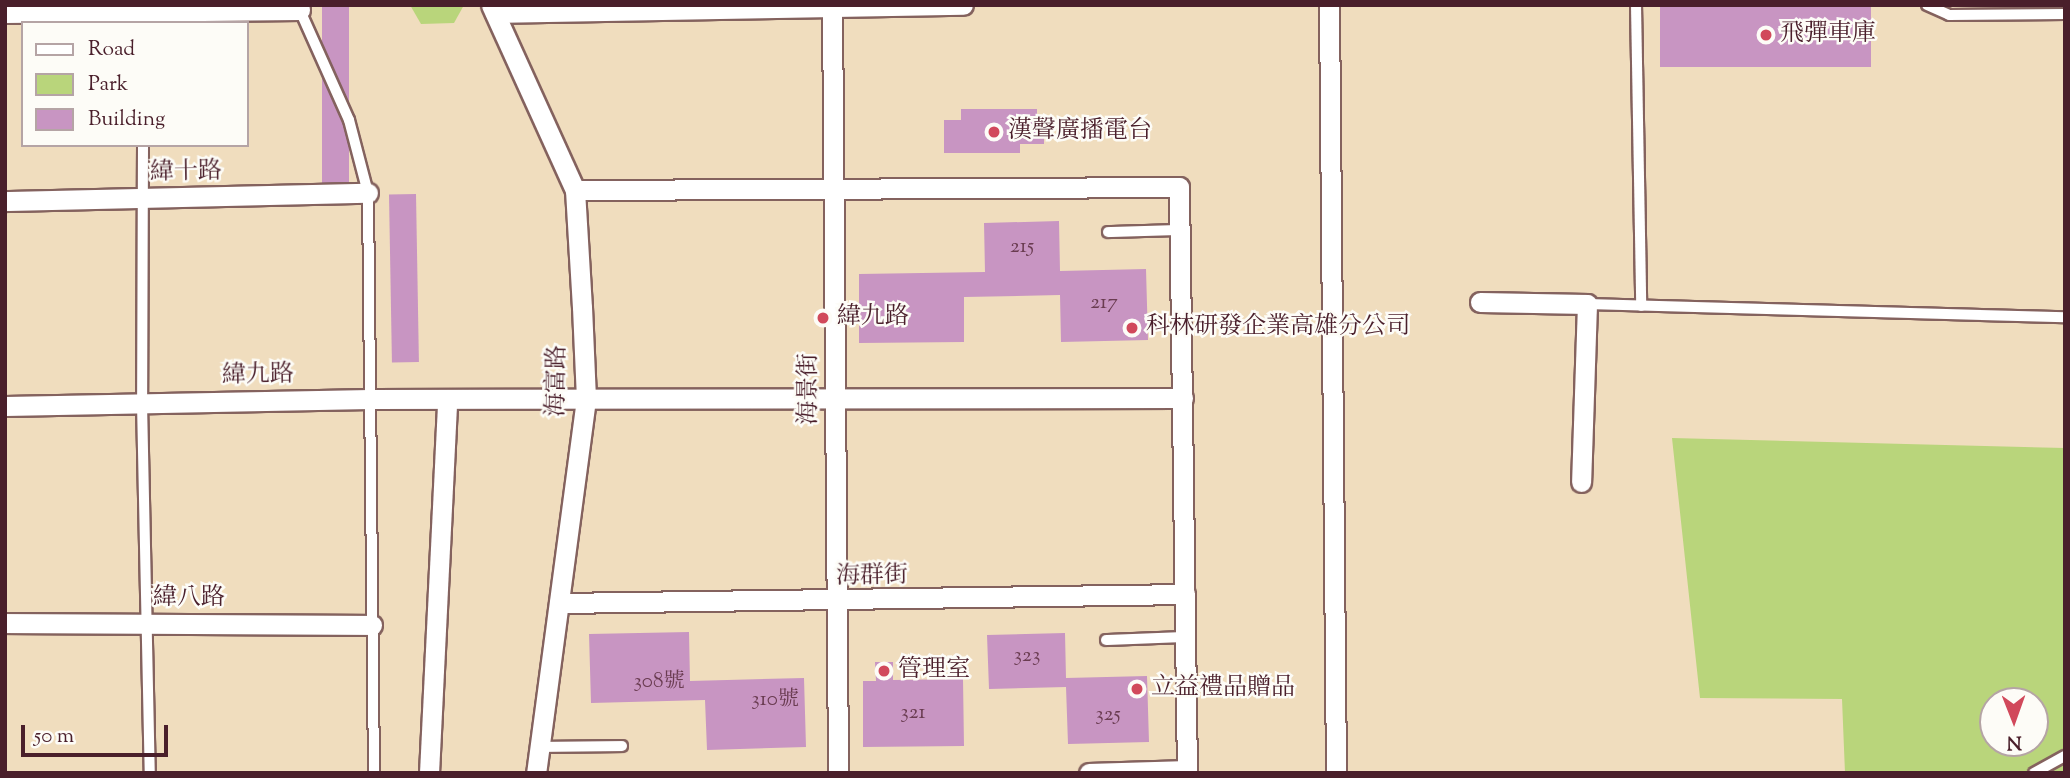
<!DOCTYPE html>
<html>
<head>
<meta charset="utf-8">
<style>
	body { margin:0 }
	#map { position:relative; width:2070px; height:778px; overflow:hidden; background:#f0ddbe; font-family:"Sorts Mill Goudy","Noto Serif TC",serif }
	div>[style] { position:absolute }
	.green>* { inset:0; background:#b9d57b }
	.building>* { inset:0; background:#c895c2; transform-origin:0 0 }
	.roads { filter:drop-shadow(2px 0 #84625e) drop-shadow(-2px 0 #84625e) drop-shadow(0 2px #84625e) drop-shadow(0 -2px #84625e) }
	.lane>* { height:10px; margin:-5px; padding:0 5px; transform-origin:5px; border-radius:5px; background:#fff }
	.street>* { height:19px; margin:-9.5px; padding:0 9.5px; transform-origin:9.5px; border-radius:9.5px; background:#fff }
	.dots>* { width:19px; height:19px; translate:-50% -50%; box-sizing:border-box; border:4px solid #fdfcf7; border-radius:50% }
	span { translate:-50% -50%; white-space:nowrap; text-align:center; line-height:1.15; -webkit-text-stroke:5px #fdfcf7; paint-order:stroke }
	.number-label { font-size:21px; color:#6a3c51 }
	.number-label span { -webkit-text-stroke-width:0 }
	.poi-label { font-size:24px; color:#4a1f2b }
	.left { translate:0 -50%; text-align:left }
	.street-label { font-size:24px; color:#4a1f2b }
	.frame { position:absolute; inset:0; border:7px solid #4a1f2b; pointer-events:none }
	.legend { position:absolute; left:21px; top:21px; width:228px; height:126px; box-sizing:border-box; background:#fdfcf7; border:2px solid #b5a4a5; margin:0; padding:9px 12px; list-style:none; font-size:21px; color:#4a1f2b }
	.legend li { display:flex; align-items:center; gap:14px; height:35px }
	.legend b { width:35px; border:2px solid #b5a4a5 }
	.north { position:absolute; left:1979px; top:687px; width:70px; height:70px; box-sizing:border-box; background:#fdfcf7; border:2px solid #b5a4a5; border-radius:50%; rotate:179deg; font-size:19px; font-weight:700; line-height:28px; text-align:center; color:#4a1f2b }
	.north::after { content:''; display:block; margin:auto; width:24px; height:32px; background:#d1495b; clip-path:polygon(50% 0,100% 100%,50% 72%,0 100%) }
	.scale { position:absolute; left:21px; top:725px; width:147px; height:32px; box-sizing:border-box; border:4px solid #4a1f2b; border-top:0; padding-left:9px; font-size:21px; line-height:24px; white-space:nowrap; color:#4a1f2b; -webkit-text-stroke:5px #fdfcf7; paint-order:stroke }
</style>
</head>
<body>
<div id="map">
	<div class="green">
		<i style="clip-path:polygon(410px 5px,464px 5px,454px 23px,421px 24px)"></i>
		<i style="clip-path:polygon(evenodd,1672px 438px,2065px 448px,2065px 773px,1845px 773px,1842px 699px,1700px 698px,1672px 438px,1993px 701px,2035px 701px,2035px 743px,1993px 743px,1993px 701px)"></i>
	</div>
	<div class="building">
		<i style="left:322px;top:5px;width:27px;height:185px"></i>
		<i style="left:1660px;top:5px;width:211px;height:62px"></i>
		<i style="clip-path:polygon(961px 109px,1037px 109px,1037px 119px,1044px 120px,1044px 144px,1020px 144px,1020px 153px,944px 153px,944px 120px,961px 120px)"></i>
		<i style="left:416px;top:194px;width:168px;height:27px;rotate:89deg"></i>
		<i style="clip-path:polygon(1059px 221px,1060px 271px,1146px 269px,1148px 340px,1061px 342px,1060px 295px,964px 297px,964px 342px,859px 343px,859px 274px,985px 272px,984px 223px)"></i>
		<i style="clip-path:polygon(689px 632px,690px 681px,804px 678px,806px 747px,707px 750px,705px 700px,591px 703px,589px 634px)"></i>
		<i style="clip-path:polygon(1065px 633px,1066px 678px,1147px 676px,1149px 742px,1068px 744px,1066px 687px,989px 689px,987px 635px)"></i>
		<i style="clip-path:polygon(875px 662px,893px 662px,893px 680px,963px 679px,964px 746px,863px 747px,863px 681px,876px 681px)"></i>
	</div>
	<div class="roads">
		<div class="lane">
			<i style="left:1636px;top:5px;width:301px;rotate:89deg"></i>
			<i style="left:1927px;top:5px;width:24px;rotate:24deg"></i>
			<i style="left:1949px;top:15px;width:116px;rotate:-0.5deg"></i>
			<i style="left:298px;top:6px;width:125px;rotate:65.9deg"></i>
			<i style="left:349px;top:120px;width:75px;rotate:75.4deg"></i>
			<i style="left:368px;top:193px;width:580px;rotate:89.41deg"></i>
			<i style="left:143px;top:145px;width:258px;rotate:90.2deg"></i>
			<i style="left:142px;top:403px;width:370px;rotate:88.8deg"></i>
			<i style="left:1108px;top:232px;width:73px;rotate:-1.6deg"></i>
			<i style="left:1587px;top:304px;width:478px;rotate:1.6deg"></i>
			<i style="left:1106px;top:640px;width:79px;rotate:-2.2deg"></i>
			<i style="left:540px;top:747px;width:82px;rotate:-0.7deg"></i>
			<i style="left:2034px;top:773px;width:35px;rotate:-29deg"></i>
		</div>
		<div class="street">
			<i style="left:491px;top:5px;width:203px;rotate:65.6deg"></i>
			<i style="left:575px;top:190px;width:117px;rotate:86.6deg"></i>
			<i style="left:582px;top:307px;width:92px;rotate:87.5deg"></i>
			<i style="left:586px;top:399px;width:377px;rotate:97.6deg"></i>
			<i style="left:832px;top:5px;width:768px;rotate:89.55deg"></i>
			<i style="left:1329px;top:5px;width:768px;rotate:89.48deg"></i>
			<i style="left:5px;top:13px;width:295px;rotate:-0.6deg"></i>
			<i style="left:495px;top:13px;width:468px;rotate:-1deg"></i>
			<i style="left:575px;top:190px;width:604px;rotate:-0.28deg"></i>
			<i style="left:1179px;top:187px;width:586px;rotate:89.22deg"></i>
			<i style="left:5px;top:201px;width:363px;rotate:-1.3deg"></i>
			<i style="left:1480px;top:302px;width:107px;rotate:1.1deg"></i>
			<i style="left:1587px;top:304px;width:178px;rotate:91.9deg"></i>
			<i style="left:5px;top:406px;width:365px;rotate:-1.1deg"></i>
			<i style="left:370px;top:399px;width:813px;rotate:-0.07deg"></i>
			<i style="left:559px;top:603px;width:626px;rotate:-0.82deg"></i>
			<i style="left:5px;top:623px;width:367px;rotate:0.3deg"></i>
			<i style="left:429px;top:773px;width:374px;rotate:-87.2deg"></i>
			<i style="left:1089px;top:773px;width:98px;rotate:-1.8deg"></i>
		</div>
	</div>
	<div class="dots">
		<i style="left:1766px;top:35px;background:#d1495b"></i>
		<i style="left:994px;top:132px;background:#d1495b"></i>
		<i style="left:823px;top:318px;background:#d1495b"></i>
		<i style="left:1132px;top:328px;background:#d1495b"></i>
		<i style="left:884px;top:671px;background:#d1495b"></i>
		<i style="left:1137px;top:689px;background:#d1495b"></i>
	</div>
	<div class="number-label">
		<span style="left:1022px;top:247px">215</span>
		<span style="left:1104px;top:303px">217</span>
		<span style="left:1027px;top:656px">323</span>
		<span style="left:659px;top:682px">308號</span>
		<span style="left:775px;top:700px">310號</span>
		<span style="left:913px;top:713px">321</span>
		<span style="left:1108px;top:715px">325</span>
	</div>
	<div class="poi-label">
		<span class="left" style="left:1780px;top:35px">飛彈車庫</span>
		<span class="left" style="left:1008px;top:132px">漢聲廣播電台</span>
		<span class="left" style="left:837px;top:318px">緯九路</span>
		<span class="left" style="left:1146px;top:328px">科林研發企業高雄分公司</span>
		<span class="left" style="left:898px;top:671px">管理室</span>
		<span class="left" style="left:1151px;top:689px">立益禮品贈品</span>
	</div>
	<div class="street-label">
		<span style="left:186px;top:173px;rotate:-1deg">緯十路</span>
		<span style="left:258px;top:376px;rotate:-1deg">緯九路</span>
		<span style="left:558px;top:381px;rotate:-89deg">海富路</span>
		<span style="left:810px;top:389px;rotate:-90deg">海景街</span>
		<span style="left:872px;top:577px;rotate:-1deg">海群街</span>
		<span style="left:189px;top:599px">緯八路</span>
	</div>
	<div class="frame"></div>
	<ul class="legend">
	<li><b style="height:9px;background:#fff"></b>Road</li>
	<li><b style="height:19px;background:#b9d57b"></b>Park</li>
	<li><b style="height:19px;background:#c895c2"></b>Building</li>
	</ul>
	<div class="north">N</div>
	<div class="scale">50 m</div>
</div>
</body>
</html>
